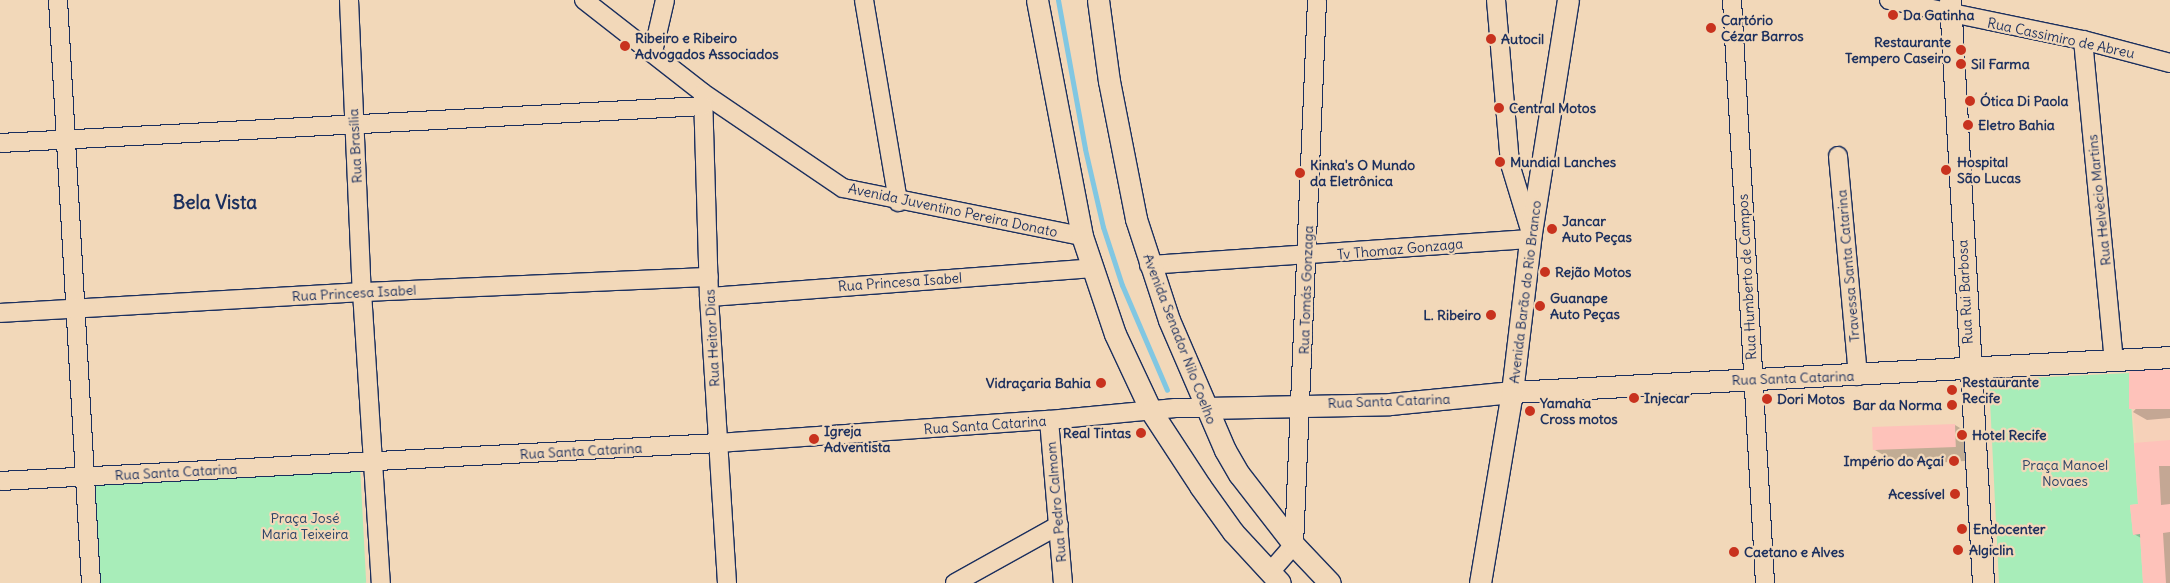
<!DOCTYPE html>
<html>
<head>
<meta charset="utf-8">
<style>
	body { margin:0 }
	#map { position:relative; width:2170px; height:583px; overflow:hidden; background:#f2d8b9; font-family:Delius,sans-serif }
	div>[style] { position:absolute }
	.built>* { inset:0; background:#f6d1b9 }
	.green>* { inset:0; background:#a8edb9; transform-origin:0 0 }
	.shadow>* { inset:0; background:#0003 }
	.stream>* { height:5px; margin:-2.5px; padding:0 2.5px; transform-origin:2.5px; border-radius:2.5px; background:#81c7e2 }
	.building>* { inset:0; background:#fec2ba; transform-origin:0 0 }
	.roads { filter:drop-shadow(1px 0 #1b2f5e) drop-shadow(-1px 0 #1b2f5e) drop-shadow(0 1px #1b2f5e) drop-shadow(0 -1px #1b2f5e) }
	.minor>* { height:18px; margin:-9px; padding:0 9px; transform-origin:9px; border-radius:9px; background:#f2d8b9 }
	.major>* { height:21px; margin:-10.5px; padding:0 10.5px; transform-origin:10.5px; border-radius:10.5px; background:#f2d8b9 }
	.dots>* { width:14px; height:14px; translate:-50% -50%; box-sizing:border-box; border:2px solid #f2d8b9; border-radius:50% }
	span { translate:-50% -50%; white-space:nowrap; text-align:center; line-height:1.15; -webkit-text-stroke:4.5px #f2d8b9; paint-order:stroke }
	.poi-label { font-size:14px; color:#1b2f5e; font-weight:700 }
	.left { translate:0 -50%; text-align:left }
	.right { translate:-100% -50%; text-align:right }
	.street-label { font-size:14px; color:#1b2f5e }
	.park-label { font-size:14px; color:#294267 }
	.district-label { font-size:19px; color:#1b2f5e; font-weight:700 }
</style>
</head>
<body>
<div id="map">
	<div class="built">
		<i style="clip-path:polygon(2170px 369px,2170px 583px,2143px 583px,2140px 534px,2133px 535px,2130px 505px,2138px 504px,2136px 442px,2129px 373px)"></i>
	</div>
	<div class="green">
		<i style="clip-path:polygon(2129px 373px,2138px 504px,2130px 505px,2133px 534px,2140px 534px,2143px 583px,1999px 583px,1989px 380px)"></i>
		<i style="left:360px;top:465px;width:118px;height:269px;rotate:87deg"></i>
	</div>
	<div class="shadow">
		<i style="clip-path:polygon(2170px 371px,2170px 418px,2147px 420px,2133px 412px)"></i>
		<i style="clip-path:polygon(1955px 425px,1980px 440px,1981px 460px,1900px 465px,1875px 450px)"></i>
		<i style="clip-path:polygon(2170px 441px,2170px 583px,2145px 583px,2141px 538px,2134px 534px,2140px 505px)"></i>
	</div>
	<div class="stream">
		<i style="left:1058px;top:0;width:151px;rotate:79.7deg"></i>
		<i style="left:1085px;top:149px;width:80px;rotate:77deg"></i>
		<i style="left:1103px;top:227px;width:61px;rotate:71.9deg"></i>
		<i style="left:1122px;top:285px;width:114px;rotate:66.8deg"></i>
	</div>
	<div class="building">
		<i style="left:2170px;top:370px;width:39px;height:41px;rotate:90deg"></i>
		<i style="left:1955px;top:424px;width:23px;height:83px;rotate:88deg"></i>
		<i style="clip-path:polygon(2170px 440px,2170px 466px,2159px 466px,2161px 505px,2170px 504px,2170px 532px,2163px 533px,2166px 583px,2143px 583px,2140px 534px,2133px 535px,2130px 505px,2138px 504px,2134px 443px)"></i>
	</div>
	<div class="roads">
		<div class="minor">
			<i style="left:58px;top:0;width:584px;rotate:86.76deg"></i>
			<i style="left:349px;top:0;width:292px;rotate:87.5deg"></i>
			<i style="left:362px;top:292px;width:292px;rotate:86.3deg"></i>
			<i style="left:584px;top:0;width:151px;rotate:38deg"></i>
			<i style="left:703px;top:93px;width:169px;rotate:34.2deg"></i>
			<i style="left:843px;top:188px;width:244px;rotate:11.4deg"></i>
			<i style="left:864px;top:0;width:205px;rotate:80.4deg"></i>
			<i style="left:1496px;top:0;width:165px;rotate:85.1deg"></i>
			<i style="left:1510px;top:164px;width:72px;rotate:73.1deg"></i>
			<i style="left:1732px;top:0;width:584px;rotate:86.76deg"></i>
			<i style="left:1889px;top:0;width:198px;rotate:11.7deg"></i>
			<i style="left:2083px;top:40px;width:90px;rotate:14.8deg"></i>
			<i style="left:2083px;top:40px;width:321px;rotate:84.5deg"></i>
			<i style="left:653px;top:52px;width:53px;rotate:-77deg"></i>
			<i style="left:703px;top:94px;width:203px;rotate:88.3deg"></i>
			<i style="left:709px;top:297px;width:287px;rotate:86.4deg"></i>
			<i style="left:0;top:143px;width:704px;rotate:-3.01deg"></i>
			<i style="left:1838px;top:156px;width:221px;rotate:84.8deg"></i>
			<i style="left:1149px;top:265px;width:383px;rotate:-3.9deg"></i>
			<i style="left:709px;top:297px;width:383px;rotate:-4.3deg"></i>
			<i style="left:0;top:313px;width:363px;rotate:-3.3deg"></i>
			<i style="left:362px;top:292px;width:347px;rotate:-2.5deg"></i>
			<i style="left:1049px;top:420px;width:164px;rotate:85.1deg"></i>
			<i style="left:0;top:481px;width:719px;rotate:-3.03deg"></i>
			<i style="left:718px;top:443px;width:332px;rotate:-4deg"></i>
			<i style="left:1049px;top:420px;width:127px;rotate:-5.4deg"></i>
			<i style="left:1175px;top:408px;width:31px"></i>
			<i style="left:1271px;top:571px;width:35px;rotate:-49deg"></i>
			<i style="left:1294px;top:545px;width:545px;rotate:-87.58deg"></i>
			<i style="left:955px;top:583px;width:119px;rotate:-29.1deg"></i>
		</div>
		<div class="major">
			<i style="left:1037px;top:0;width:240px;rotate:79.2deg"></i>
			<i style="left:1082px;top:236px;width:103px;rotate:71.4deg"></i>
			<i style="left:1115px;top:334px;width:85px;rotate:64.9deg"></i>
			<i style="left:1151px;top:411px;width:90px;rotate:56.8deg"></i>
			<i style="left:1200px;top:486px;width:57px;rotate:54.3deg"></i>
			<i style="left:1233px;top:532px;width:69px;rotate:47.3deg"></i>
			<i style="left:1098px;top:0;width:82px;rotate:82.3deg"></i>
			<i style="left:1109px;top:81px;width:141px;rotate:78.9deg"></i>
			<i style="left:1136px;top:219px;width:106px;rotate:71.9deg"></i>
			<i style="left:1169px;top:320px;width:142px;rotate:66.7deg"></i>
			<i style="left:1225px;top:450px;width:28px;rotate:60deg"></i>
			<i style="left:1239px;top:474px;width:90px;rotate:52.2deg"></i>
			<i style="left:1294px;top:545px;width:52px;rotate:46.5deg"></i>
			<i style="left:1950px;top:0;width:584px;rotate:86.76deg"></i>
			<i style="left:1206px;top:408px;width:184px;rotate:-1.2deg"></i>
			<i style="left:1390px;top:404px;width:123px;rotate:-5.6deg"></i>
			<i style="left:1512px;top:392px;width:659px;rotate:-3.04deg"></i>
			<i style="left:1480px;top:583px;width:194px;rotate:-80.5deg"></i>
			<i style="left:1512px;top:392px;width:160px;rotate:-83.2deg"></i>
			<i style="left:1531px;top:233px;width:236px;rotate:-81deg"></i>
		</div>
	</div>
	<div class="dots">
		<i style="left:1893px;top:15px;background:#c8321e"></i>
		<i style="left:1711px;top:28px;background:#c8321e"></i>
		<i style="left:1491px;top:39px;background:#c8321e"></i>
		<i style="left:625px;top:46px;background:#c8321e"></i>
		<i style="left:1961px;top:50px;background:#c8321e"></i>
		<i style="left:1961px;top:64px;background:#c8321e"></i>
		<i style="left:1970px;top:101px;background:#c8321e"></i>
		<i style="left:1499px;top:108px;background:#c8321e"></i>
		<i style="left:1968px;top:125px;background:#c8321e"></i>
		<i style="left:1500px;top:162px;background:#c8321e"></i>
		<i style="left:1946px;top:170px;background:#c8321e"></i>
		<i style="left:1300px;top:173px;background:#c8321e"></i>
		<i style="left:1552px;top:229px;background:#c8321e"></i>
		<i style="left:1545px;top:272px;background:#c8321e"></i>
		<i style="left:1540px;top:306px;background:#c8321e"></i>
		<i style="left:1491px;top:315px;background:#c8321e"></i>
		<i style="left:1101px;top:383px;background:#c8321e"></i>
		<i style="left:1952px;top:390px;background:#c8321e"></i>
		<i style="left:1634px;top:398px;background:#c8321e"></i>
		<i style="left:1767px;top:399px;background:#c8321e"></i>
		<i style="left:1952px;top:405px;background:#c8321e"></i>
		<i style="left:1530px;top:411px;background:#c8321e"></i>
		<i style="left:1141px;top:433px;background:#c8321e"></i>
		<i style="left:1962px;top:435px;background:#c8321e"></i>
		<i style="left:814px;top:439px;background:#c8321e"></i>
		<i style="left:1954px;top:461px;background:#c8321e"></i>
		<i style="left:1955px;top:494px;background:#c8321e"></i>
		<i style="left:1962px;top:529px;background:#c8321e"></i>
		<i style="left:1958px;top:550px;background:#c8321e"></i>
		<i style="left:1734px;top:552px;background:#c8321e"></i>
	</div>
	<div class="poi-label">
		<span class="left" style="left:1903px;top:15px">Da Gatinha</span>
		<span class="left" style="left:1721px;top:28px">Cartório<br>Cézar Barros</span>
		<span class="left" style="left:635px;top:46px">Ribeiro e Ribeiro<br>Advogados Associados</span>
		<span class="left" style="left:1501px;top:39px">Autocil</span>
		<span class="right" style="left:1951px;top:50px">Restaurante<br>Tempero Caseiro</span>
		<span class="left" style="left:1971px;top:64px">Sil Farma</span>
		<span class="left" style="left:1980px;top:101px">Ótica Di Paola</span>
		<span class="left" style="left:1509px;top:108px">Central Motos</span>
		<span class="left" style="left:1978px;top:125px">Eletro Bahia</span>
		<span class="left" style="left:1510px;top:162px">Mundial Lanches</span>
		<span class="left" style="left:1957px;top:170px">Hospital<br>São Lucas</span>
		<span class="left" style="left:1310px;top:173px">Kinka's O Mundo<br>da Eletrônica</span>
		<span class="left" style="left:1562px;top:229px">Jancar<br>Auto Peças</span>
		<span class="left" style="left:1555px;top:272px">Rejão Motos</span>
		<span class="left" style="left:1550px;top:306px">Guanape<br>Auto Peças</span>
		<span class="right" style="left:1481px;top:315px">L. Ribeiro</span>
		<span class="left" style="left:1962px;top:390px">Restaurante<br>Recife</span>
		<span class="right" style="left:1091px;top:383px">Vidraçaria Bahia</span>
		<span class="left" style="left:1644px;top:398px">Injecar</span>
		<span class="left" style="left:1777px;top:399px">Dori Motos</span>
		<span class="left" style="left:1540px;top:411px">Yamaha<br>Cross motos</span>
		<span class="right" style="left:1942px;top:405px">Bar da Norma</span>
		<span class="left" style="left:824px;top:439px">Igreja<br>Adventista</span>
		<span class="right" style="left:1131px;top:433px">Real Tintas</span>
		<span class="left" style="left:1972px;top:435px">Hotel Recife</span>
		<span class="right" style="left:1944px;top:461px">Império do Açaí</span>
		<span class="right" style="left:1945px;top:494px">Acessível</span>
		<span class="left" style="left:1973px;top:529px">Endocenter</span>
		<span class="left" style="left:1969px;top:550px">Algiclin</span>
		<span class="left" style="left:1744px;top:552px">Caetano e Alves</span>
	</div>
	<div class="street-label">
		<span style="left:2061px;top:38px;rotate:12deg">Rua Cassimiro de Abreu</span>
		<span style="left:355px;top:146px;rotate:-93deg">Rua Brasília</span>
		<span style="left:2099px;top:200px;rotate:-96deg">Rua Helvècio Martins</span>
		<span style="left:953px;top:210px;rotate:12deg">Avenida Juventino Pereira Donato</span>
		<span style="left:1400px;top:249px;rotate:-5deg">Tv Thomaz Gonzaga</span>
		<span style="left:1848px;top:266px;rotate:-95deg">Travessa Santa Catarina</span>
		<span style="left:1747px;top:277px;rotate:-93deg">Rua Humberto de Campos</span>
		<span style="left:900px;top:282px;rotate:-4deg">Rua Princesa Isabel</span>
		<span style="left:1306px;top:290px;rotate:-88deg">Rua Tomás Gonzaga</span>
		<span style="left:1525px;top:292px;rotate:-83deg">Avenida Barão do Rio Branco</span>
		<span style="left:1965px;top:292px;rotate:-93deg">Rua Rui Barbosa</span>
		<span style="left:354px;top:293px;rotate:-3deg">Rua Princesa Isabel</span>
		<span style="left:712px;top:338px;rotate:-93deg">Rua Heitor Dias</span>
		<span style="left:1180px;top:339px;rotate:69deg">Avenida Senador Nilo Coelho</span>
		<span style="left:1793px;top:378px;rotate:-2deg">Rua Santa Catarina</span>
		<span style="left:1389px;top:401px;rotate:-2deg">Rua Santa Catarina</span>
		<span style="left:985px;top:425px;rotate:-4deg">Rua Santa Catarina</span>
		<span style="left:581px;top:451px;rotate:-3deg">Rua Santa Catarina</span>
		<span style="left:176px;top:472px;rotate:-3deg">Rua Santa Catarina</span>
		<span style="left:1056px;top:502px;rotate:-95deg">Rua Pedro Calmom</span>
	</div>
	<div class="park-label">
		<span style="left:2065px;top:473px">Praça Manoel<br>Novaes</span>
		<span style="left:305px;top:526px">Praça José<br>Maria Teixeira</span>
	</div>
	<div class="district-label">
		<span style="left:215px;top:203px">Bela Vista</span>
	</div>
</div>
</body>
</html>
